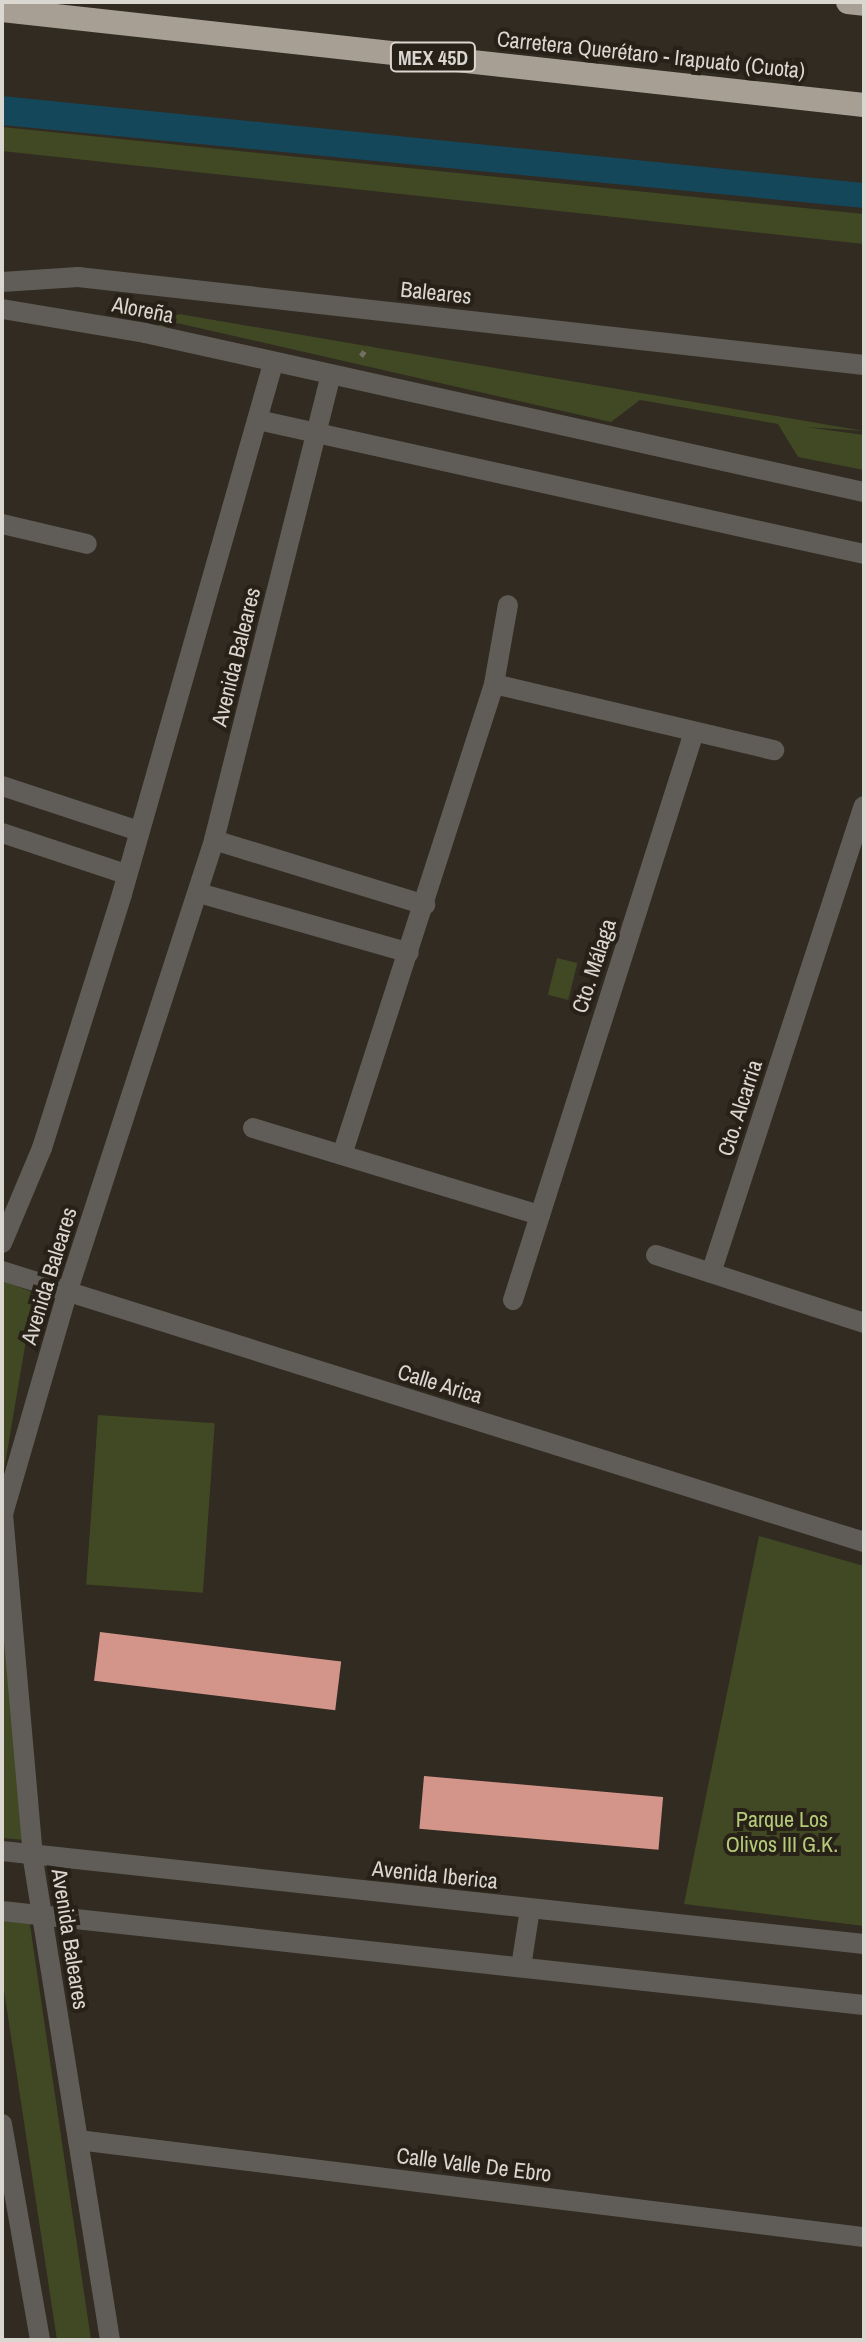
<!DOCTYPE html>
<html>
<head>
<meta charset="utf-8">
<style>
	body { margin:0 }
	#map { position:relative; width:866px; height:2342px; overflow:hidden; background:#312b21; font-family:"Archivo Narrow",sans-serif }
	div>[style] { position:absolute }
	.green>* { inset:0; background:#404924; transform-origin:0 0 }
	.water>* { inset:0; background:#15475b }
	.building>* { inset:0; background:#d3948a; transform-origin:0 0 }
	.path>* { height:5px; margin-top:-2.5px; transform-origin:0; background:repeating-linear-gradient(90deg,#736e65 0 6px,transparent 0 12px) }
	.street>* { height:20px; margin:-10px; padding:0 10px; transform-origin:10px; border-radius:10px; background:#605d58 }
	.highway>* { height:24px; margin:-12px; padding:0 12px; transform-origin:12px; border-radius:12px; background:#a79f93 }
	span { translate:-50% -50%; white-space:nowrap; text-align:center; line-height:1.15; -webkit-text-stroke:8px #272118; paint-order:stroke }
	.shield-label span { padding:2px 6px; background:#272118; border:2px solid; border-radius:6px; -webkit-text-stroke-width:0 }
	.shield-label { font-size:20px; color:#dad6d0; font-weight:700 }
	.street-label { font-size:22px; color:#dad6d0 }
	.park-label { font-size:22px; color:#b5ca79 }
	.frame { position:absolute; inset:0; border:4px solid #dad6d0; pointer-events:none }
</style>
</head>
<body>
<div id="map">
	<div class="green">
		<i style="clip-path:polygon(2px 127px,864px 214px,864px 244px,2px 151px)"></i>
		<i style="clip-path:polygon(179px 314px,864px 431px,806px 427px,864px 435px,864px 470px,798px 457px,778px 424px,640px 400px,611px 422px,177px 323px,145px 333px)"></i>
		<i style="left:557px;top:958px;width:21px;height:38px;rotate:14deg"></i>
		<i style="clip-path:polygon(2px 1280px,34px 1293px,2px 1482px)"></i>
		<i style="left:98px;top:1415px;width:117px;height:170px;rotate:4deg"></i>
		<i style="clip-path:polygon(759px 1536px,864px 1566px,864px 1926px,684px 1904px)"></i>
		<i style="clip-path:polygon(2px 1569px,25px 1840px,2px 1838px)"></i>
		<i style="clip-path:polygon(29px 1918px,91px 2340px,57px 2340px,2px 1977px,2px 1919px)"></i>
	</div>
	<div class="water">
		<i style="clip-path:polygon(2px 96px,864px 183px,864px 208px,2px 125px)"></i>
	</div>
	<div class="building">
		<i style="left:100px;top:1632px;width:243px;height:49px;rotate:7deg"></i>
		<i style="left:424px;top:1776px;width:240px;height:53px;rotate:5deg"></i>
	</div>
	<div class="path">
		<i style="left:361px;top:356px;width:12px;rotate:-55deg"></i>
	</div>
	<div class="street">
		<i style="left:2px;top:282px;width:76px;rotate:-3.8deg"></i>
		<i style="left:78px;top:277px;width:791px;rotate:6.39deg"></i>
		<i style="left:2px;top:309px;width:145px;rotate:9.5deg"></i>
		<i style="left:145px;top:333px;width:736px;rotate:12.47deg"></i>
		<i style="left:258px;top:420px;width:621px;rotate:12.47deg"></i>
		<i style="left:2px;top:524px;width:87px;rotate:13.2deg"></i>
		<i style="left:494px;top:684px;width:288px;rotate:13.3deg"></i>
		<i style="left:2px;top:786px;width:144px;rotate:18.2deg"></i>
		<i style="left:2px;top:833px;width:131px;rotate:18.3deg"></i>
		<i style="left:214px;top:840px;width:221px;rotate:17.1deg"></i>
		<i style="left:199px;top:893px;width:218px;rotate:15.9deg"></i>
		<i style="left:253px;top:1128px;width:300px;rotate:16.9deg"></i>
		<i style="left:342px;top:1155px;width:495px;rotate:-72.1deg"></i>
		<i style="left:494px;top:684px;width:80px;rotate:-80deg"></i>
		<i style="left:2px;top:1243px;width:103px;rotate:-67.2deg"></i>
		<i style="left:42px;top:1148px;width:266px;rotate:-72.5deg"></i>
		<i style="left:122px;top:894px;width:551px;rotate:-74.1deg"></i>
		<i style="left:656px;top:1255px;width:219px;rotate:18.1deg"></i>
		<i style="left:2px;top:1271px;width:904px;rotate:17.45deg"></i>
		<i style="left:711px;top:1273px;width:491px;rotate:-71.9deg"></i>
		<i style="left:513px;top:1300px;width:596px;rotate:-72.32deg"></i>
		<i style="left:2px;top:1851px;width:867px;rotate:6.16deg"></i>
		<i style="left:2px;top:1911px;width:867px;rotate:6.22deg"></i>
		<i style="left:521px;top:1967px;width:59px;rotate:-81.2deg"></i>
		<i style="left:2px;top:2124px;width:219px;rotate:80deg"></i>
		<i style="left:78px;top:2140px;width:792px;rotate:7.04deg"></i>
		<i style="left:110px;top:2340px;width:489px;rotate:-99.1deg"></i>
		<i style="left:33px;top:1857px;width:344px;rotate:-95deg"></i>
		<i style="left:3px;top:1514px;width:230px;rotate:-73.8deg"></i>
		<i style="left:67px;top:1293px;width:476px;rotate:-72deg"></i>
		<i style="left:214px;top:840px;width:479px;rotate:-75.9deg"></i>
	</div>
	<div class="highway">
		<i style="left:848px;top:2px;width:16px;rotate:7deg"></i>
		<i style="left:2px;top:10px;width:867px;rotate:6.29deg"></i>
	</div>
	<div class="shield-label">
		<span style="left:433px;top:57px">MEX 45D</span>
	</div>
	<div class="street-label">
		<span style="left:651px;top:55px;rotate:6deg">Carretera Querétaro - Irapuato (Cuota)</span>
		<span style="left:436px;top:293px;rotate:6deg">Baleares</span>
		<span style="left:143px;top:310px;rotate:11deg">Aloreña</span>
		<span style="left:236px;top:657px;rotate:-76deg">Avenida Baleares</span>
		<span style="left:594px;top:966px;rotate:-72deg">Cto. Málaga</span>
		<span style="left:740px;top:1108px;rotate:-72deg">Cto. Alcarria</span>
		<span style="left:49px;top:1276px;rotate:-73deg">Avenida Baleares</span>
		<span style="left:440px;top:1384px;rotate:17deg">Calle Arica</span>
		<span style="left:435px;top:1875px;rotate:6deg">Avenida Iberica</span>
		<span style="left:70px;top:1939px;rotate:81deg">Avenida Baleares</span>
		<span style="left:474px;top:2165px;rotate:7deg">Calle Valle De Ebro</span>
	</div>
	<div class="park-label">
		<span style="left:782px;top:1832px">Parque Los<br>Olivos III G.K.</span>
	</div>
	<div class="frame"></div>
</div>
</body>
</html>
